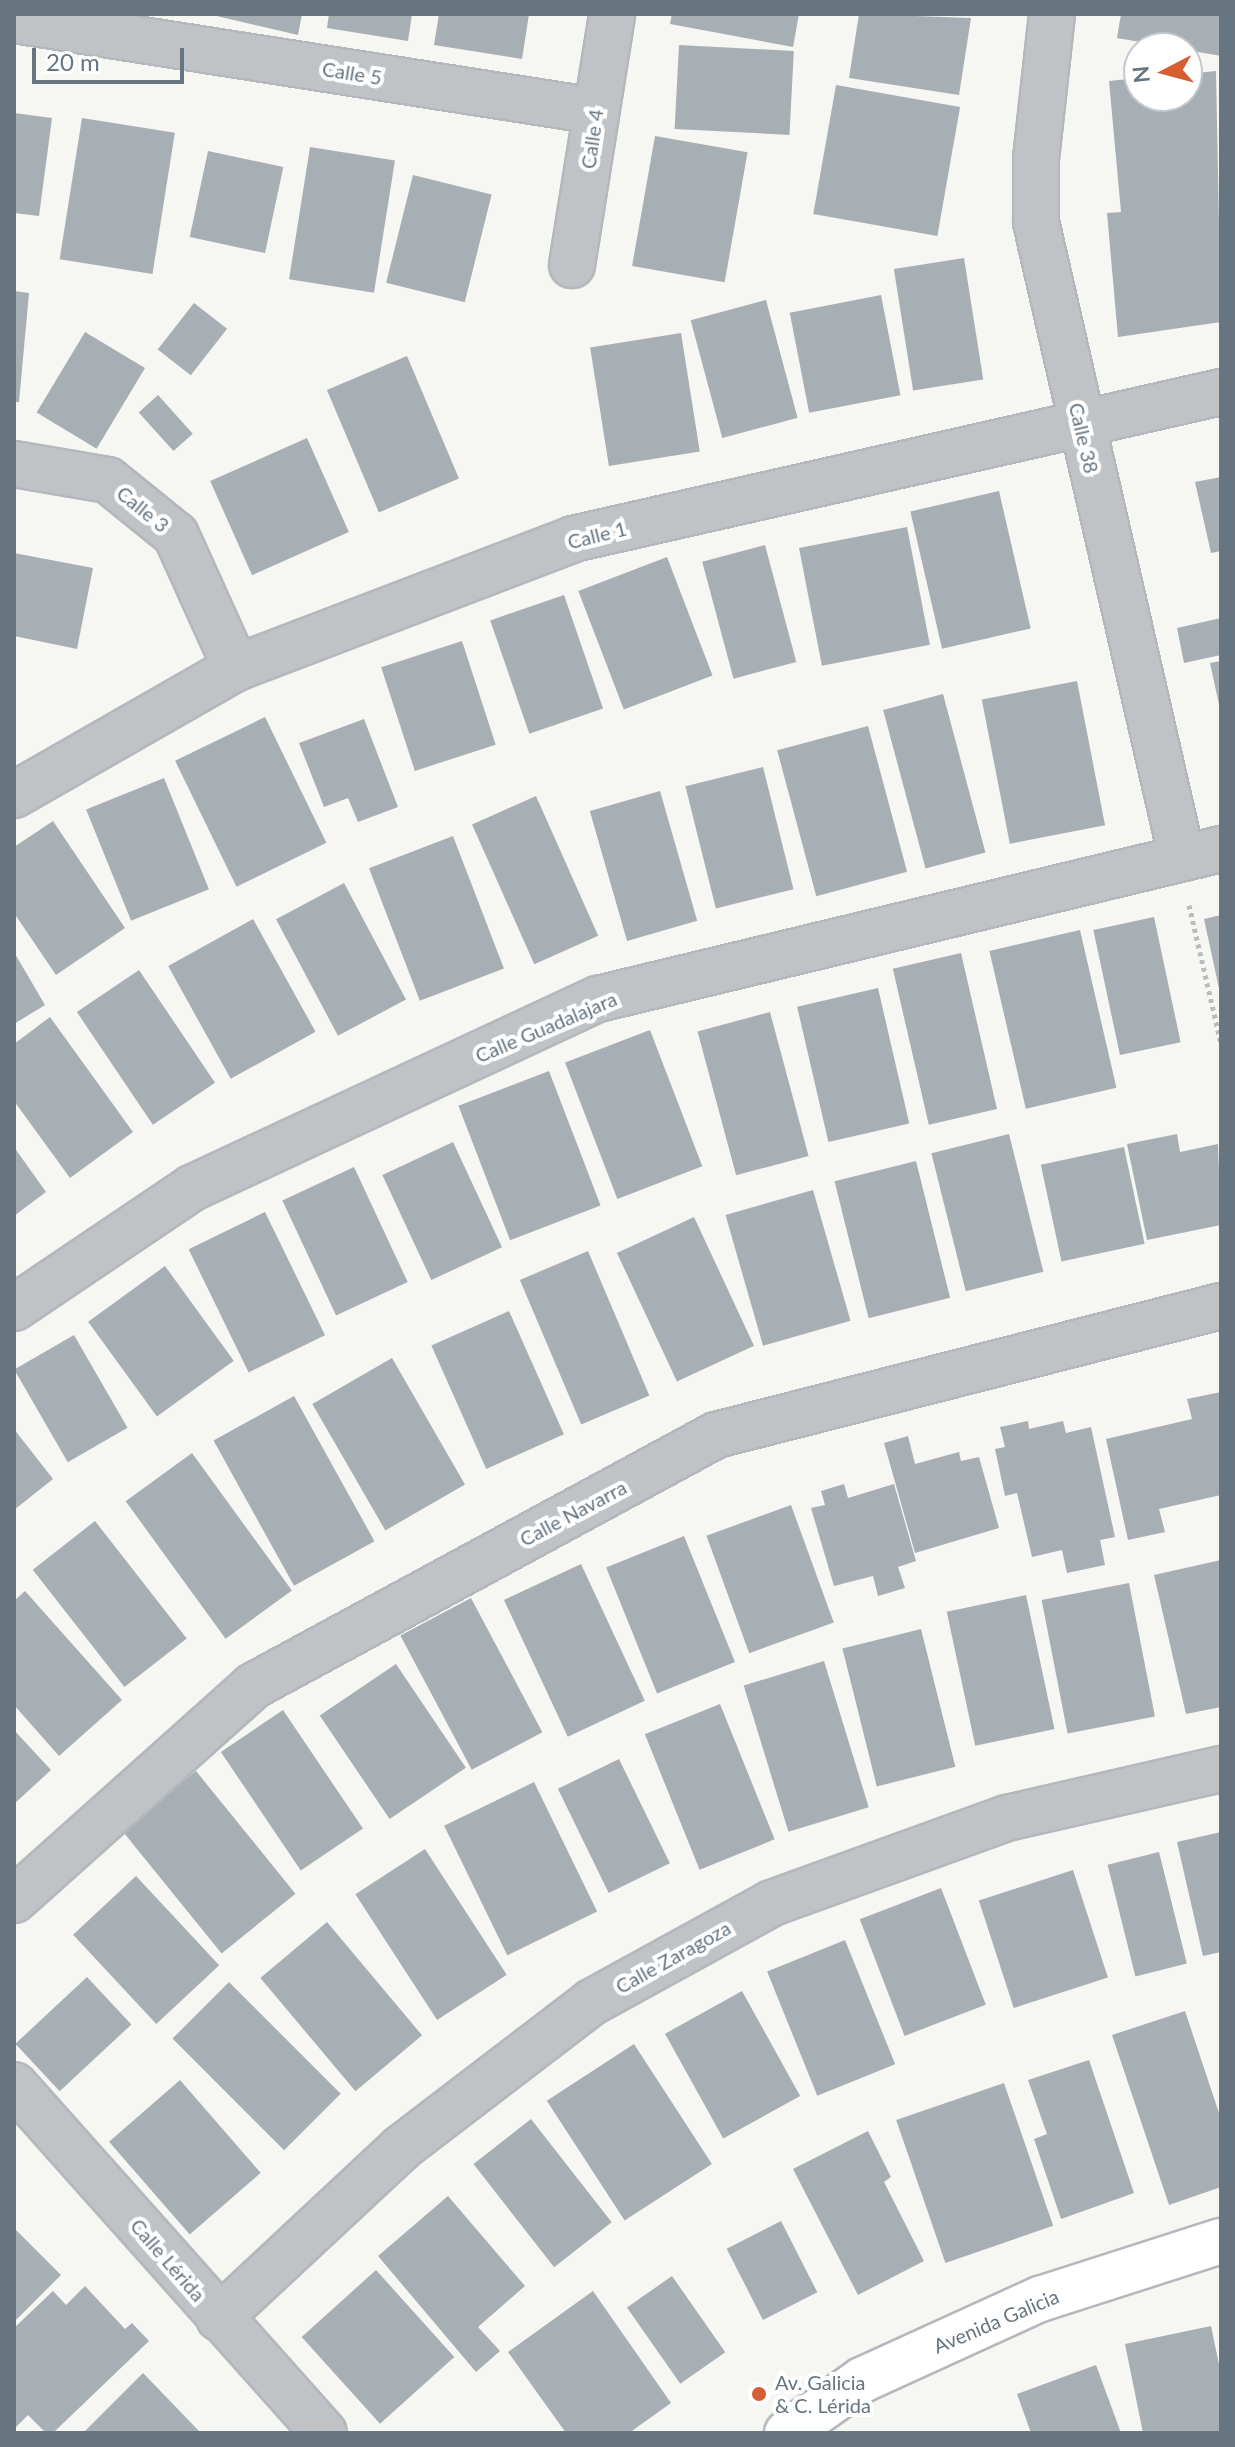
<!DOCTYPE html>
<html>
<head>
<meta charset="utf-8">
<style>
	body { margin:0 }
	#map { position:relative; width:1235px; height:2447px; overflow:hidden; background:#f6f6f3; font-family:Lato,sans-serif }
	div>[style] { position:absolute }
	.building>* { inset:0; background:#a8afb4; transform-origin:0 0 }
	.path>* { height:5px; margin-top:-2.5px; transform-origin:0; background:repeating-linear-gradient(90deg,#b9bcbe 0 4px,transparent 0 8px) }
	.roads { filter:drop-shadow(2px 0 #b4b8bc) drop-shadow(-2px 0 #b4b8bc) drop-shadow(0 2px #b4b8bc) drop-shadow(0 -2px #b4b8bc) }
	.street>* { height:44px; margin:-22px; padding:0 22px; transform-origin:22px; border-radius:22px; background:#bfc3c6 }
	.secondary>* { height:44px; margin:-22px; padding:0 22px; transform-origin:22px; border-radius:22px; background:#fff }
	.dots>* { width:22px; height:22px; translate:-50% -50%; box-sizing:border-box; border:4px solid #fff; border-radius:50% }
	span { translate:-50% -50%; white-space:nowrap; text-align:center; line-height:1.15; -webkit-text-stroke:8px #fff; paint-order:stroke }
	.street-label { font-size:20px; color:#677581 }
	.poi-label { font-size:20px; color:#677581 }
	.left { translate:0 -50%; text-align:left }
	.frame { position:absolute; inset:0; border:16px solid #677581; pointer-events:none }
	.north { position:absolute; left:1123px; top:32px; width:80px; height:80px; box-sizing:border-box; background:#fff; border:2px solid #c2c8cd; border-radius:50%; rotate:264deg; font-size:22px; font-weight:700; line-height:32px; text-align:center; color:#677581 }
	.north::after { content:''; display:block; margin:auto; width:28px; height:36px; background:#d55e33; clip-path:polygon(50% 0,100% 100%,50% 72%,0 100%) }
	.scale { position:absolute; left:32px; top:48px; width:152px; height:36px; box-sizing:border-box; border:4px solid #677581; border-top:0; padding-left:10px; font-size:24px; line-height:28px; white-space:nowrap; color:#677581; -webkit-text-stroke:6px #fff; paint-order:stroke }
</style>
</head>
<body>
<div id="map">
	<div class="building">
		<i style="clip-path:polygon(208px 14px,302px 14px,298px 35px)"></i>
		<i style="clip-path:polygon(329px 14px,412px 14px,408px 41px,327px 28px)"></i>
		<i style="clip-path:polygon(439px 14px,529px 14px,522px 59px,434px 45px)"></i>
		<i style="clip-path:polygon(672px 14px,799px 14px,793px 47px,670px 24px)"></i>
		<i style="clip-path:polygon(859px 14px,971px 18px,959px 95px,849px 78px)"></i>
		<i style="clip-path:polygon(1121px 14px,1221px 14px,1221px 56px,1117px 38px)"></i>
		<i style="left:679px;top:45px;width:115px;height:84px;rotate:3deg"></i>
		<i style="clip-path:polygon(1216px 71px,1221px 322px,1118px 337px,1107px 213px,1121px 212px,1109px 81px,1139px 78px,1139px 96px,1187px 96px,1187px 74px)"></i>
		<i style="left:836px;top:85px;width:126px;height:131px;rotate:10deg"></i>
		<i style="clip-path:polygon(14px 113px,52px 118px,39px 216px,14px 213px)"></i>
		<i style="left:82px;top:118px;width:94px;height:143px;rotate:9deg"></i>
		<i style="left:655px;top:136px;width:94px;height:132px;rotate:10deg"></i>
		<i style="left:310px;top:147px;width:86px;height:134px;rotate:9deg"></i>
		<i style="left:208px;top:151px;width:77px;height:88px;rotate:12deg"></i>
		<i style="left:413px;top:175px;width:81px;height:111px;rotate:14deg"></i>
		<i style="left:964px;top:258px;width:123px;height:71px;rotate:81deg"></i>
		<i style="clip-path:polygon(14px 291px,29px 293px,19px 402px,14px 402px)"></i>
		<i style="left:881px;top:295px;width:102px;height:93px;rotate:79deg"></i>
		<i style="left:766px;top:300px;width:122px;height:78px;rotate:75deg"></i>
		<i style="left:194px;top:303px;width:42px;height:59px;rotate:38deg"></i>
		<i style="left:85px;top:332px;width:70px;height:94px;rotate:31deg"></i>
		<i style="left:681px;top:333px;width:120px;height:92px;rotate:81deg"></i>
		<i style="left:407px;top:356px;width:133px;height:87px;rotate:67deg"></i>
		<i style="left:158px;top:395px;width:52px;height:26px;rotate:48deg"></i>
		<i style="left:307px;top:438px;width:103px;height:106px;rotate:66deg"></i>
		<i style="clip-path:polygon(1221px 477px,1221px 551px,1211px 553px,1195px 482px)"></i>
		<i style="left:999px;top:491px;width:141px;height:91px;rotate:77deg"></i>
		<i style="left:907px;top:527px;width:120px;height:110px;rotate:79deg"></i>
		<i style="left:765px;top:545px;width:121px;height:65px;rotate:75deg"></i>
		<i style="clip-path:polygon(14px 553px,93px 568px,77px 649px,14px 636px)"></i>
		<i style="left:667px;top:557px;width:127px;height:95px;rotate:69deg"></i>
		<i style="left:564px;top:595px;width:120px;height:78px;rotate:71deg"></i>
		<i style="clip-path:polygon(1221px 618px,1221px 655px,1184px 663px,1177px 628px)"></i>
		<i style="left:462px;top:641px;width:109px;height:85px;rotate:72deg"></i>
		<i style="clip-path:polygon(1221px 661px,1221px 709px,1220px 709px,1210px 663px)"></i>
		<i style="left:1077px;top:681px;width:147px;height:97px;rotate:79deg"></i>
		<i style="left:943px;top:694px;width:164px;height:62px;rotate:75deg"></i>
		<i style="left:265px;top:717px;width:140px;height:100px;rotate:64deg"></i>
		<i style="clip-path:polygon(364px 719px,398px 807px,358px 822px,348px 798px,324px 807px,299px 743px)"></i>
		<i style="left:868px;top:726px;width:151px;height:94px;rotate:75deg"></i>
		<i style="left:763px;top:767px;width:126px;height:80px;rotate:76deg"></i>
		<i style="left:164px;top:778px;width:120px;height:84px;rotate:68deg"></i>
		<i style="left:660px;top:791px;width:135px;height:73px;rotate:74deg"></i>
		<i style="left:536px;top:796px;width:153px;height:70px;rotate:66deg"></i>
		<i style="clip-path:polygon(53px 821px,125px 928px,56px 975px,14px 913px,14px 847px)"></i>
		<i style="left:453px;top:836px;width:142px;height:90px;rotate:69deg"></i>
		<i style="left:344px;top:883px;width:132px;height:77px;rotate:62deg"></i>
		<i style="clip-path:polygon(1221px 915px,1221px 992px,1220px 993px,1204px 919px)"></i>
		<i style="left:1154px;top:917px;width:128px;height:62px;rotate:78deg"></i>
		<i style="left:253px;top:919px;width:129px;height:97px;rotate:61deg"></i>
		<i style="left:1080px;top:930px;width:162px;height:93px;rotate:77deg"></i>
		<i style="clip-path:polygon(14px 952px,45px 1005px,14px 1024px)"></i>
		<i style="left:961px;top:953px;width:160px;height:70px;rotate:77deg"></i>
		<i style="left:139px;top:970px;width:136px;height:75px;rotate:56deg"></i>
		<i style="left:878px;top:988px;width:139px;height:83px;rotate:77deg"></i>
		<i style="left:770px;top:1012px;width:149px;height:75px;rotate:75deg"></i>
		<i style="clip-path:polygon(50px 1017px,133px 1132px,70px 1178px,14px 1101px,14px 1044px)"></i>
		<i style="left:650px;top:1030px;width:146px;height:91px;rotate:69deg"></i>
		<i style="left:549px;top:1071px;width:144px;height:97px;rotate:69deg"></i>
		<i style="left:1009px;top:1134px;width:142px;height:80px;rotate:76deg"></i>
		<i style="clip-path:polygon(1177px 1134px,1180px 1152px,1218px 1144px,1221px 1225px,1147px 1240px,1127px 1144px)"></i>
		<i style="left:453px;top:1142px;width:116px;height:78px;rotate:65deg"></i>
		<i style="clip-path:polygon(14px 1147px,46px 1192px,14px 1216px)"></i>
		<i style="left:1124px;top:1147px;width:99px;height:85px;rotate:78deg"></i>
		<i style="left:916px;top:1161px;width:141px;height:84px;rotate:76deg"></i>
		<i style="left:354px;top:1167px;width:127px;height:79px;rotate:65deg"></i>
		<i style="left:813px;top:1190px;width:136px;height:91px;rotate:74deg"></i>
		<i style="left:265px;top:1212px;width:137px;height:85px;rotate:64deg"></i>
		<i style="left:694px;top:1217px;width:142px;height:85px;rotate:65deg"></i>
		<i style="left:588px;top:1251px;width:157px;height:74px;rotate:67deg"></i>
		<i style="left:165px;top:1266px;width:117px;height:95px;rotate:54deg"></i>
		<i style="left:509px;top:1311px;width:135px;height:85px;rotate:66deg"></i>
		<i style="left:74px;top:1335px;width:107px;height:69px;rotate:60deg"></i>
		<i style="left:392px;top:1358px;width:146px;height:92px;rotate:60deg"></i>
		<i style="clip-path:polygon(1221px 1392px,1221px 1495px,1159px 1509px,1165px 1532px,1128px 1540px,1106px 1439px,1192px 1419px,1187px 1399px)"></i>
		<i style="left:294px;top:1396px;width:166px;height:92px;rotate:61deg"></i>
		<i style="clip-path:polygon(1028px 1421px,1029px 1429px,1063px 1421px,1066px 1433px,1091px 1427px,1115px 1537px,1100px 1540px,1105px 1565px,1067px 1573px,1062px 1550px,1032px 1557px,1017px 1493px,1005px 1496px,995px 1449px,1005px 1447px,1000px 1427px)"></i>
		<i style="clip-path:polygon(14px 1429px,53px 1479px,14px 1510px)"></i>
		<i style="clip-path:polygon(908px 1436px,915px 1464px,959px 1452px,961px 1461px,979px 1457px,999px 1528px,915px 1553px,884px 1443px)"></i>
		<i style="left:192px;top:1453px;width:170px;height:82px;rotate:54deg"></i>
		<i style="clip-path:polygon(844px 1484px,848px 1498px,894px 1484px,916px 1561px,898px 1567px,905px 1588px,878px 1596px,873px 1576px,834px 1586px,811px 1508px,825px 1505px,821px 1491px)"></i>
		<i style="left:791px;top:1505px;width:125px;height:90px;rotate:70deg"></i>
		<i style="left:95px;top:1521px;width:149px;height:79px;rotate:52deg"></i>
		<i style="left:684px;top:1536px;width:136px;height:84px;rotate:68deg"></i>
		<i style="clip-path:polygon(1221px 1560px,1221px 1707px,1186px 1714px,1154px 1575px)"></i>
		<i style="left:581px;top:1564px;width:151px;height:85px;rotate:65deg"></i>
		<i style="left:1129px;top:1583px;width:136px;height:89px;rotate:79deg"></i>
		<i style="clip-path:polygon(25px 1591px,122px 1700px,59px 1756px,14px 1705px,14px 1601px)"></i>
		<i style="left:1026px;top:1595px;width:137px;height:81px;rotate:78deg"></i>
		<i style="left:471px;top:1598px;width:152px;height:80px;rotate:62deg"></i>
		<i style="left:921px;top:1629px;width:142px;height:81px;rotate:76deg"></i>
		<i style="left:824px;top:1661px;width:153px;height:84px;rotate:73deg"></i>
		<i style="left:396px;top:1664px;width:125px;height:92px;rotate:56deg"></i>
		<i style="left:720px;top:1704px;width:146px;height:81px;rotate:68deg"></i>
		<i style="left:283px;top:1710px;width:143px;height:75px;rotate:56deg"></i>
		<i style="clip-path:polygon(14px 1730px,51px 1770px,14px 1804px)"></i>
		<i style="left:619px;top:1759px;width:116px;height:68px;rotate:64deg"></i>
		<i style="left:196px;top:1771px;width:158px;height:95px;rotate:51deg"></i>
		<i style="left:534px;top:1782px;width:144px;height:100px;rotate:64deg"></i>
		<i style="clip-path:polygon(1221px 1832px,1221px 1952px,1203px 1956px,1177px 1842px)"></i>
		<i style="left:425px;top:1849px;width:150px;height:83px;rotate:57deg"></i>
		<i style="left:1159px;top:1852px;width:115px;height:53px;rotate:76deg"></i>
		<i style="left:1073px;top:1870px;width:113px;height:99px;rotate:72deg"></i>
		<i style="left:136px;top:1876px;width:122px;height:86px;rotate:47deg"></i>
		<i style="left:941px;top:1888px;width:125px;height:87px;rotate:69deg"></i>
		<i style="left:327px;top:1922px;width:148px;height:87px;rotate:50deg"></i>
		<i style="left:845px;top:1940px;width:134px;height:84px;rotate:68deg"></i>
		<i style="left:87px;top:1977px;width:65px;height:98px;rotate:47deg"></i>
		<i style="left:229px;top:1982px;width:158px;height:80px;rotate:45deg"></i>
		<i style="left:742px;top:1991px;width:120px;height:88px;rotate:61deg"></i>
		<i style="clip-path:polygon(1185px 2011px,1221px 2119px,1221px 2187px,1169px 2205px,1112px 2035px)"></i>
		<i style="left:634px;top:2044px;width:143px;height:104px;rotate:57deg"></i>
		<i style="clip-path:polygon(1089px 2060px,1134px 2193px,1061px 2219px,1034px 2139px,1047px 2134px,1028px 2080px)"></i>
		<i style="left:180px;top:2080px;width:123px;height:94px;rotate:49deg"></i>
		<i style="left:1004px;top:2083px;width:151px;height:114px;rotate:71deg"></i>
		<i style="left:531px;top:2119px;width:131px;height:73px;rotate:52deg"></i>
		<i style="clip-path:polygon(868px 2131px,891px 2177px,884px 2182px,924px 2261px,858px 2295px,793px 2169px)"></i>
		<i style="clip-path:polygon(448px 2196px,525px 2286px,478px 2327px,500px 2351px,476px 2372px,378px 2256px)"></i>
		<i style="left:781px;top:2221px;width:80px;height:61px;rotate:63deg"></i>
		<i style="clip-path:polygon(14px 2228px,61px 2275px,14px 2322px)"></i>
		<i style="left:376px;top:2270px;width:117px;height:100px;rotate:48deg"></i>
		<i style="left:672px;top:2276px;width:93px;height:55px;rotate:55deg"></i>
		<i style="clip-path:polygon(85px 2286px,125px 2329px,132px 2323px,149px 2341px,53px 2433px,46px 2433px,28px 2415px,14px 2429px,14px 2328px,53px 2291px,66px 2305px)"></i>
		<i style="clip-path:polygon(593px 2291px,671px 2403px,629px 2433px,566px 2433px,508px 2352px)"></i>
		<i style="clip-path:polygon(1211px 2326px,1221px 2374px,1221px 2433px,1143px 2433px,1125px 2344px)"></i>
		<i style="clip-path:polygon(1096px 2365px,1121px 2433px,1031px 2433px,1017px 2394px)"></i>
		<i style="clip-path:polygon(143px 2373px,199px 2431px,83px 2433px)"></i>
	</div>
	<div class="path">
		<i style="left:1189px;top:905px;width:143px;rotate:77deg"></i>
	</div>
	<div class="roads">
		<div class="street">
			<i style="left:1052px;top:14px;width:145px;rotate:96.3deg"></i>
			<i style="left:1036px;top:158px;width:64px;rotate:90deg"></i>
			<i style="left:1036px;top:222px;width:653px;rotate:77.07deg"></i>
			<i style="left:14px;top:20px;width:589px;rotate:8.89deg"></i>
			<i style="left:572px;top:265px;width:254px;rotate:-80.9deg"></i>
			<i style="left:14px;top:464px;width:95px;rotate:9.7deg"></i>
			<i style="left:108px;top:480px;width:87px;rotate:39deg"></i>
			<i style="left:176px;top:535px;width:146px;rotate:65.7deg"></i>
			<i style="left:14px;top:795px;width:256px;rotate:-29.8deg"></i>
			<i style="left:236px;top:668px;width:361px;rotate:-20.9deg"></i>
			<i style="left:573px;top:539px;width:664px;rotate:-12.78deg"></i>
			<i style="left:14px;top:1308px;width:215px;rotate:-34deg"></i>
			<i style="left:192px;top:1188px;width:448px;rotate:-25deg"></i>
			<i style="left:598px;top:999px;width:641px;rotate:-13.54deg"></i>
			<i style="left:14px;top:1900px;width:321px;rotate:-41.8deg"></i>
			<i style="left:253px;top:1686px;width:527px;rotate:-28.46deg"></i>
			<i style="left:716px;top:1435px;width:521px;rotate:-14.33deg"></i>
			<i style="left:14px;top:2085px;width:466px;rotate:48.3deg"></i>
			<i style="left:219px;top:2318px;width:249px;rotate:-43deg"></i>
			<i style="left:401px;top:2148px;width:240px;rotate:-37.4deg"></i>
			<i style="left:592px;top:2002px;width:205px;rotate:-28.8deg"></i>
			<i style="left:772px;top:1903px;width:250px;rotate:-19.9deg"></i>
			<i style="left:1007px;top:1818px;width:220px;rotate:-12.9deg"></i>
		</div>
		<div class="secondary">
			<i style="left:787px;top:2433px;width:92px;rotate:-35.2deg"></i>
			<i style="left:862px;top:2380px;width:196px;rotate:-24.5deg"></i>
			<i style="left:1040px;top:2299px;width:190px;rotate:-17.8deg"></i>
		</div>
	</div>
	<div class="dots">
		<i style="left:759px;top:2394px;background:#d55e33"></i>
	</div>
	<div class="street-label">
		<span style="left:352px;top:73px;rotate:9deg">Calle 5</span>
		<span style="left:592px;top:139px;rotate:-82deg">Calle 4</span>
		<span style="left:1084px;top:438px;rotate:77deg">Calle 38</span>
		<span style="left:143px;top:509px;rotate:39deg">Calle 3</span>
		<span style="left:597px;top:535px;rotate:-14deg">Calle 1</span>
		<span style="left:546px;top:1027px;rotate:-23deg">Calle Guadalajara</span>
		<span style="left:573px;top:1513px;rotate:-28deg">Calle Navarra</span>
		<span style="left:673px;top:1957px;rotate:-29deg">Calle Zaragoza</span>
		<span style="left:168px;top:2260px;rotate:49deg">Calle Lérida</span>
		<span style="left:996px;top:2321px;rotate:-23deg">Avenida Galicia</span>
	</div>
	<div class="poi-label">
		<span class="left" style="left:775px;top:2394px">Av. Galicia<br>&amp; C. Lérida</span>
	</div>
	<div class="frame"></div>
	<div class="north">N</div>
	<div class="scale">20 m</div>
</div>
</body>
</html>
